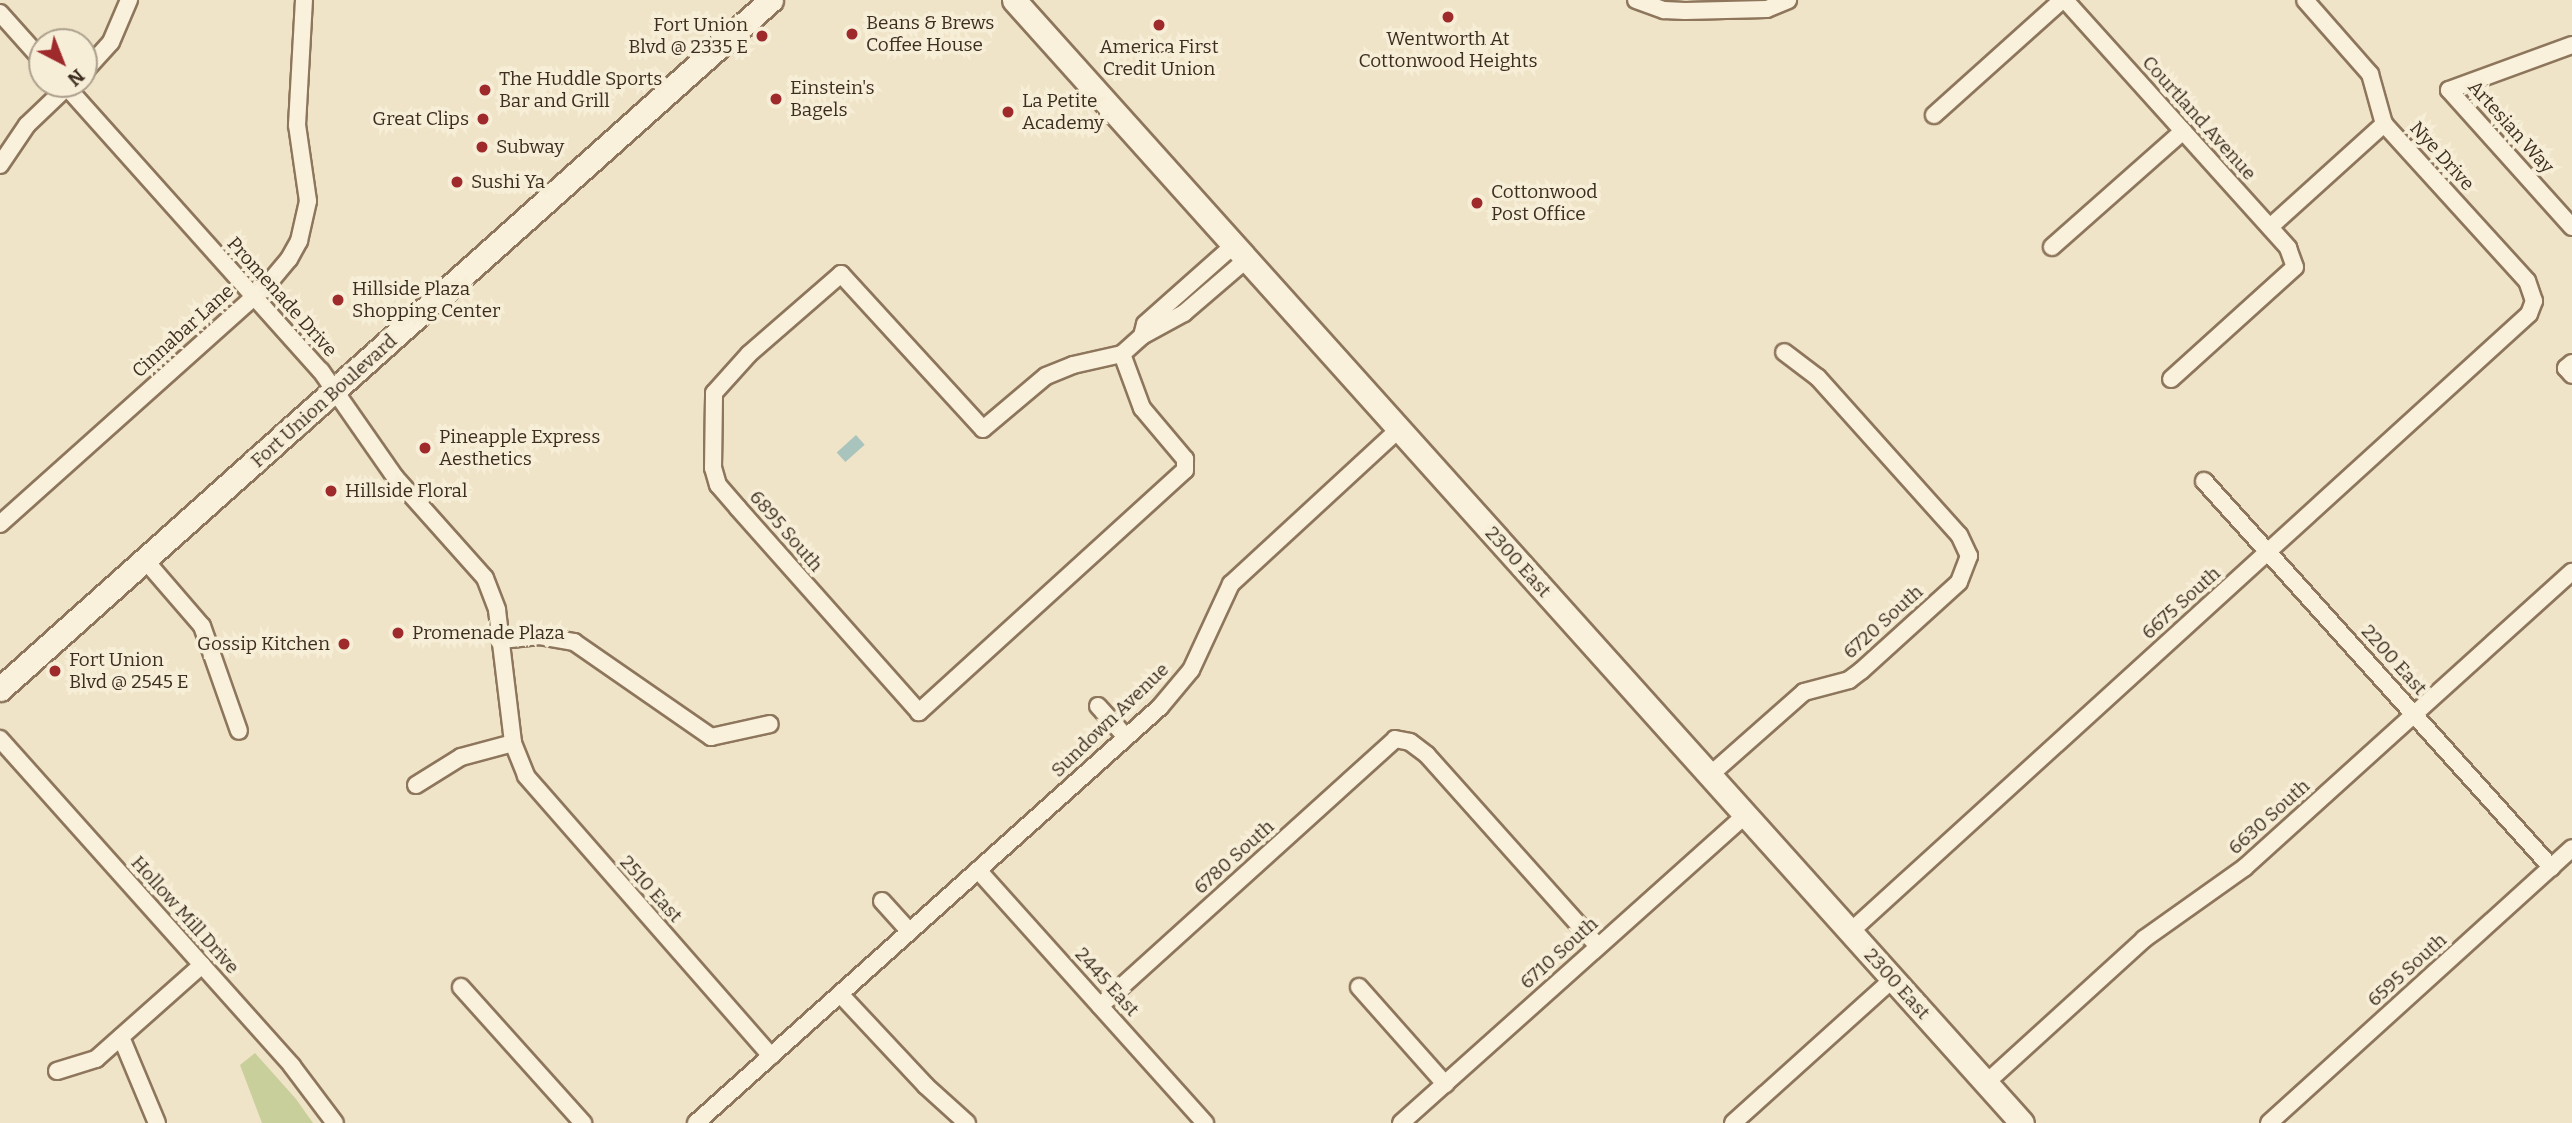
<!DOCTYPE html>
<html>
<head>
<meta charset="utf-8">
<style>
	body { margin:0 }
	#map { position:relative; width:2572px; height:1123px; overflow:hidden; background:#f0e4c8; font-family:Bitter,serif }
	div>[style] { position:absolute }
	.green>* { inset:0; background:#c9cf9b }
	.water>* { inset:0; background:#a9c4bc; transform-origin:0 0 }
	.roads { filter:drop-shadow(2px 0 #8d765c) drop-shadow(-2px 0 #8d765c) drop-shadow(0 2px #8d765c) drop-shadow(0 -2px #8d765c) }
	.street>* { height:16px; margin:-8px; padding:0 8px; transform-origin:8px; border-radius:8px; background:#faf1dc }
	.secondary>* { height:23px; margin:-11.5px; padding:0 11.5px; transform-origin:11.5px; border-radius:11.5px; background:#faf1dc }
	.dots>* { width:19px; height:19px; translate:-50% -50%; box-sizing:border-box; border:4px solid #f7eed8; border-radius:50% }
	span { translate:-50% -50%; white-space:nowrap; text-align:center; line-height:1.15; -webkit-text-stroke:7px #f7eed8; paint-order:stroke }
	.poi-label { font-size:19px; color:#3d2e20 }
	.left { translate:0 -50%; text-align:left }
	.right { translate:-100% -50%; text-align:right }
	.street-label { font-size:19px; color:#3d2e20 }
	.north { position:absolute; left:28px; top:28px; width:70px; height:70px; box-sizing:border-box; background:#f7eed8; border:2px solid #ada18e; border-radius:50%; rotate:138deg; font-size:19px; font-weight:700; line-height:28px; text-align:center; color:#3d2e20 }
	.north::after { content:''; display:block; margin:auto; width:24px; height:32px; background:#9e2a2b; clip-path:polygon(50% 0,100% 100%,50% 72%,0 100%) }
</style>
</head>
<body>
<div id="map">
	<div class="green">
		<i style="clip-path:polygon(255px 1053px,296px 1099px,313px 1123px,262px 1123px,240px 1065px)"></i>
	</div>
	<div class="water">
		<i style="left:856px;top:435px;width:13px;height:26px;rotate:48deg"></i>
	</div>
	<div class="roads">
		<div class="street">
			<i style="left:1636px;top:0;width:30px;rotate:20deg"></i>
			<i style="left:1664px;top:10px;width:21px;rotate:3deg"></i>
			<i style="left:1685px;top:11px;width:82px;rotate:-1.4deg"></i>
			<i style="left:1767px;top:9px;width:23px;rotate:-23deg"></i>
			<i style="left:2065px;top:0;width:334px;rotate:48deg"></i>
			<i style="left:2288px;top:248px;width:20px;rotate:70deg"></i>
			<i style="left:2295px;top:267px;width:167px;rotate:137.9deg"></i>
			<i style="left:0;top:13px;width:63px;rotate:48.2deg"></i>
			<i style="left:2572px;top:45px;width:131px;rotate:159.9deg"></i>
			<i style="left:2449px;top:90px;width:184px;rotate:48.1deg"></i>
			<i style="left:84px;top:72px;width:40px;rotate:-48deg"></i>
			<i style="left:111px;top:42px;width:46px;rotate:-66.8deg"></i>
			<i style="left:64px;top:84px;width:385px;rotate:48.2deg"></i>
			<i style="left:321px;top:371px;width:129px;rotate:55.1deg"></i>
			<i style="left:395px;top:477px;width:135px;rotate:48.3deg"></i>
			<i style="left:485px;top:578px;width:34px;rotate:69deg"></i>
			<i style="left:497px;top:610px;width:134px;rotate:83.1deg"></i>
			<i style="left:513px;top:743px;width:35px;rotate:68deg"></i>
			<i style="left:526px;top:776px;width:372px;rotate:48.8deg"></i>
			<i style="left:1934px;top:115px;width:172px;rotate:-41.9deg"></i>
			<i style="left:0;top:165px;width:48px;rotate:-56deg"></i>
			<i style="left:27px;top:125px;width:59px;rotate:-43.6deg"></i>
			<i style="left:2270px;top:227px;width:154px;rotate:-42.1deg"></i>
			<i style="left:2052px;top:247px;width:175px;rotate:-41.5deg"></i>
			<i style="left:1142px;top:336px;width:12px;rotate:-76deg"></i>
			<i style="left:1145px;top:324px;width:119px;rotate:-41.6deg"></i>
			<i style="left:1122px;top:354px;width:58px;rotate:69.7deg"></i>
			<i style="left:1142px;top:408px;width:67px;rotate:49.9deg"></i>
			<i style="left:1185px;top:459px;width:11px;rotate:90deg"></i>
			<i style="left:1185px;top:470px;width:360px;rotate:137.7deg"></i>
			<i style="left:919px;top:712px;width:273px;rotate:-131.6deg"></i>
			<i style="left:738px;top:508px;width:30px;rotate:-131deg"></i>
			<i style="left:718px;top:485px;width:18px;rotate:-106deg"></i>
			<i style="left:713px;top:468px;width:75px;rotate:-89.2deg"></i>
			<i style="left:714px;top:393px;width:52px;rotate:-48.1deg"></i>
			<i style="left:749px;top:354px;width:122px;rotate:-41deg"></i>
			<i style="left:841px;top:274px;width:210px;rotate:47.5deg"></i>
			<i style="left:983px;top:429px;width:82px;rotate:-40.1deg"></i>
			<i style="left:1046px;top:376px;width:29px;rotate:-22deg"></i>
			<i style="left:1073px;top:365px;width:50px;rotate:-12.7deg"></i>
			<i style="left:1122px;top:354px;width:27px;rotate:-42deg"></i>
			<i style="left:1142px;top:336px;width:48px;rotate:-28.7deg"></i>
			<i style="left:1184px;top:313px;width:83px;rotate:-40.6deg"></i>
			<i style="left:2572px;top:363px;width:8px;rotate:140deg"></i>
			<i style="left:2566px;top:368px;width:9px;rotate:49deg"></i>
			<i style="left:2204px;top:481px;width:520px;rotate:48.04deg"></i>
			<i style="left:0;top:524px;width:360px;rotate:-41.8deg"></i>
			<i style="left:268px;top:284px;width:33px;rotate:-50deg"></i>
			<i style="left:289px;top:259px;width:21px;rotate:-61deg"></i>
			<i style="left:299px;top:241px;width:41px;rotate:-77.3deg"></i>
			<i style="left:308px;top:201px;width:77px;rotate:-98.2deg"></i>
			<i style="left:297px;top:125px;width:125px;rotate:-86.8deg"></i>
			<i style="left:145px;top:560px;width:87px;rotate:49.2deg"></i>
			<i style="left:202px;top:626px;width:111px;rotate:70.6deg"></i>
			<i style="left:501px;top:640px;width:39px;rotate:-6deg"></i>
			<i style="left:540px;top:636px;width:35px;rotate:10deg"></i>
			<i style="left:574px;top:642px;width:167px;rotate:34.7deg"></i>
			<i style="left:711px;top:737px;width:60px;rotate:-12.4deg"></i>
			<i style="left:1098px;top:706px;width:42px;rotate:47.9deg"></i>
			<i style="left:0;top:739px;width:438px;rotate:48.2deg"></i>
			<i style="left:292px;top:1066px;width:71px;rotate:53deg"></i>
			<i style="left:1710px;top:775px;width:125px;rotate:-41.4deg"></i>
			<i style="left:1804px;top:692px;width:47px;rotate:-14.9deg"></i>
			<i style="left:1849px;top:680px;width:15px;rotate:-37deg"></i>
			<i style="left:1861px;top:671px;width:132px;rotate:-42.2deg"></i>
			<i style="left:1959px;top:582px;width:28px;rotate:-69deg"></i>
			<i style="left:1969px;top:556px;width:23px;rotate:-115deg"></i>
			<i style="left:1959px;top:535px;width:212px;rotate:-131.9deg"></i>
			<i style="left:1817px;top:377px;width:41px;rotate:-142.9deg"></i>
			<i style="left:416px;top:785px;width:53px;rotate:-31.9deg"></i>
			<i style="left:461px;top:757px;width:54px;rotate:-15.1deg"></i>
			<i style="left:978px;top:870px;width:340px;rotate:48.1deg"></i>
			<i style="left:882px;top:901px;width:40px;rotate:48deg"></i>
			<i style="left:1850px;top:932px;width:918px;rotate:-42.31deg"></i>
			<i style="left:2529px;top:314px;width:14px;rotate:-69deg"></i>
			<i style="left:2534px;top:301px;width:21px;rotate:-109deg"></i>
			<i style="left:2527px;top:281px;width:212px;rotate:-132.3deg"></i>
			<i style="left:2384px;top:124px;width:52px;rotate:-105.6deg"></i>
			<i style="left:2370px;top:74px;width:98px;rotate:-131.3deg"></i>
			<i style="left:461px;top:987px;width:183px;rotate:48.1deg"></i>
			<i style="left:1359px;top:987px;width:130px;rotate:48.4deg"></i>
			<i style="left:840px;top:994px;width:126px;rotate:46.9deg"></i>
			<i style="left:926px;top:1086px;width:55px;rotate:42.1deg"></i>
			<i style="left:1100px;top:1006px;width:398px;rotate:-42.1deg"></i>
			<i style="left:1395px;top:739px;width:15px;rotate:11deg"></i>
			<i style="left:1410px;top:742px;width:21px;rotate:37deg"></i>
			<i style="left:1427px;top:755px;width:256px;rotate:48.2deg"></i>
			<i style="left:121px;top:1037px;width:93px;rotate:67.3deg"></i>
			<i style="left:57px;top:1071px;width:41px;rotate:-17.1deg"></i>
			<i style="left:96px;top:1059px;width:142px;rotate:-41.6deg"></i>
			<i style="left:1986px;top:1083px;width:214px;rotate:-42.3deg"></i>
			<i style="left:2144px;top:939px;width:123px;rotate:-35.4deg"></i>
			<i style="left:2244px;top:868px;width:442px;rotate:-42.1deg"></i>
			<i style="left:696px;top:1123px;width:623px;rotate:-41.88deg"></i>
			<i style="left:1160px;top:707px;width:48px;rotate:-50deg"></i>
			<i style="left:1191px;top:670px;width:95px;rotate:-65.1deg"></i>
			<i style="left:1231px;top:584px;width:229px;rotate:-42.7deg"></i>
			<i style="left:1401px;top:1123px;width:462px;rotate:-41.8deg"></i>
			<i style="left:1733px;top:1123px;width:215px;rotate:-42deg"></i>
			<i style="left:2269px;top:1123px;width:409px;rotate:-42.2deg"></i>
		</div>
		<div class="secondary">
			<i style="left:1014px;top:0;width:1509px;rotate:48.09deg"></i>
			<i style="left:0;top:689px;width:1034px;rotate:-41.79deg"></i>
		</div>
	</div>
	<div class="dots">
		<i style="left:1448px;top:17px;background:#9e2a2b"></i>
		<i style="left:1159px;top:25px;background:#9e2a2b"></i>
		<i style="left:852px;top:34px;background:#9e2a2b"></i>
		<i style="left:762px;top:36px;background:#9e2a2b"></i>
		<i style="left:485px;top:90px;background:#9e2a2b"></i>
		<i style="left:776px;top:99px;background:#9e2a2b"></i>
		<i style="left:1008px;top:112px;background:#9e2a2b"></i>
		<i style="left:483px;top:119px;background:#9e2a2b"></i>
		<i style="left:482px;top:147px;background:#9e2a2b"></i>
		<i style="left:457px;top:182px;background:#9e2a2b"></i>
		<i style="left:1477px;top:203px;background:#9e2a2b"></i>
		<i style="left:338px;top:300px;background:#9e2a2b"></i>
		<i style="left:425px;top:448px;background:#9e2a2b"></i>
		<i style="left:331px;top:491px;background:#9e2a2b"></i>
		<i style="left:398px;top:633px;background:#9e2a2b"></i>
		<i style="left:344px;top:644px;background:#9e2a2b"></i>
		<i style="left:55px;top:671px;background:#9e2a2b"></i>
	</div>
	<div class="poi-label">
		<span class="left" style="left:866px;top:34px">Beans &amp; Brews<br>Coffee House</span>
		<span class="right" style="left:748px;top:36px">Fort Union<br>Blvd @ 2335 E</span>
		<span style="left:1448px;top:50px">Wentworth At<br>Cottonwood Heights</span>
		<span style="left:1159px;top:58px">America First<br>Credit Union</span>
		<span class="left" style="left:499px;top:90px">The Huddle Sports<br>Bar and Grill</span>
		<span class="left" style="left:790px;top:99px">Einstein's<br>Bagels</span>
		<span class="left" style="left:1022px;top:112px">La Petite<br>Academy</span>
		<span class="right" style="left:469px;top:119px">Great Clips</span>
		<span class="left" style="left:496px;top:147px">Subway</span>
		<span class="left" style="left:471px;top:182px">Sushi Ya</span>
		<span class="left" style="left:1491px;top:203px">Cottonwood<br>Post Office</span>
		<span class="left" style="left:352px;top:300px">Hillside Plaza<br>Shopping Center</span>
		<span class="left" style="left:439px;top:448px">Pineapple Express<br>Aesthetics</span>
		<span class="left" style="left:345px;top:491px">Hillside Floral</span>
		<span class="left" style="left:412px;top:633px">Promenade Plaza</span>
		<span class="right" style="left:330px;top:644px">Gossip Kitchen</span>
		<span class="left" style="left:69px;top:671px">Fort Union<br>Blvd @ 2545 E</span>
	</div>
	<div class="street-label">
		<span style="left:2199px;top:118px;rotate:48deg">Courtland Avenue</span>
		<span style="left:2511px;top:127px;rotate:48deg">Artesian Way</span>
		<span style="left:2442px;top:156px;rotate:48deg">Nye Drive</span>
		<span style="left:282px;top:297px;rotate:48deg">Promenade Drive</span>
		<span style="left:183px;top:331px;rotate:-42deg">Cinnabar Lane</span>
		<span style="left:324px;top:401px;rotate:-42deg">Fort Union Boulevard</span>
		<span style="left:786px;top:531px;rotate:49deg">6895 South</span>
		<span style="left:1518px;top:562px;rotate:48deg">2300 East</span>
		<span style="left:2181px;top:603px;rotate:-42deg">6675 South</span>
		<span style="left:1883px;top:622px;rotate:-42deg">6720 South</span>
		<span style="left:2394px;top:660px;rotate:48deg">2200 East</span>
		<span style="left:1110px;top:720px;rotate:-44deg">Sundown Avenue</span>
		<span style="left:2269px;top:817px;rotate:-42deg">6630 South</span>
		<span style="left:1234px;top:857px;rotate:-42deg">6780 South</span>
		<span style="left:651px;top:889px;rotate:48deg">2510 East</span>
		<span style="left:185px;top:915px;rotate:48deg">Hollow Mill Drive</span>
		<span style="left:1559px;top:953px;rotate:-42deg">6710 South</span>
		<span style="left:2407px;top:970px;rotate:-42deg">6595 South</span>
		<span style="left:1107px;top:982px;rotate:48deg">2445 East</span>
		<span style="left:1897px;top:984px;rotate:48deg">2300 East</span>
	</div>
	<div class="north">N</div>
</div>
</body>
</html>
